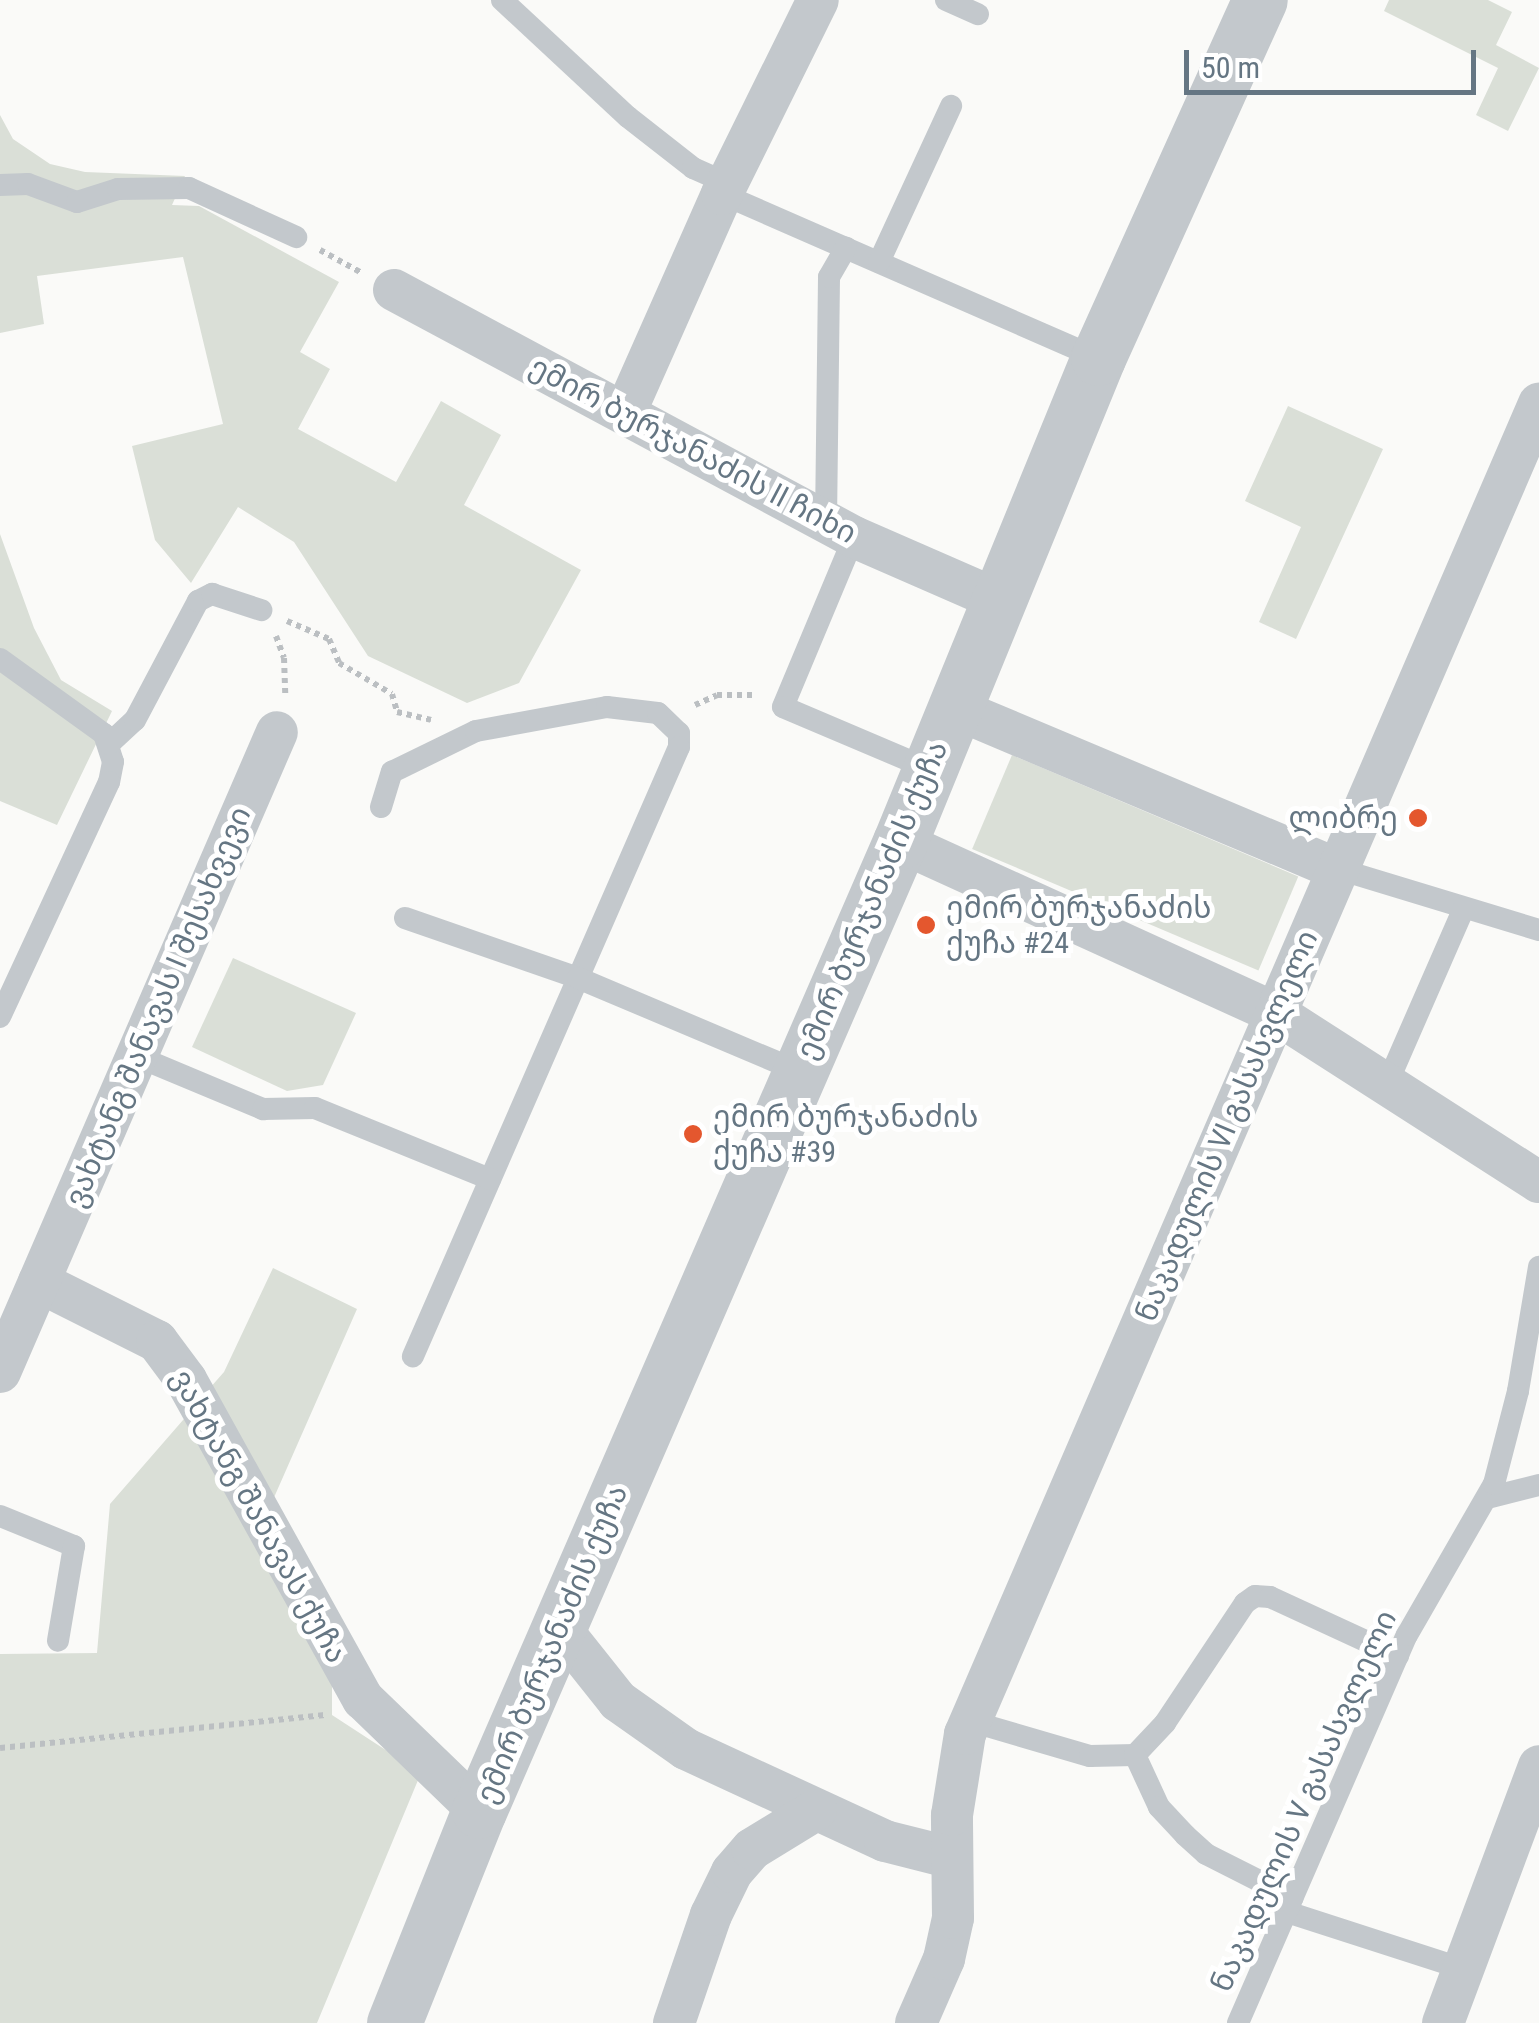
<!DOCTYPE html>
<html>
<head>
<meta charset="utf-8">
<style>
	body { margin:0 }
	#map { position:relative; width:1539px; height:2023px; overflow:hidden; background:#fafaf8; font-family:"Roboto Condensed","Noto Sans Georgian",sans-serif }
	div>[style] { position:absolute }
	.green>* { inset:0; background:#dadfd7; transform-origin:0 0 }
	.path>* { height:6px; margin-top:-3px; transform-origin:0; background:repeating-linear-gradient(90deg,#bbbfc2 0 5px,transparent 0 10px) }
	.service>* { height:22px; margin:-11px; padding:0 11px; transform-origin:11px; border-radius:11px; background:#c3c8cc }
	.minor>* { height:42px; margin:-21px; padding:0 21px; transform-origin:21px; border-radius:21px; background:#c3c8cc }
	.tertiary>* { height:55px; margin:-27.5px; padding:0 27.5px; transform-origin:27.5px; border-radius:27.5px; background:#c3c8cc }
	.dots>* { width:28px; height:28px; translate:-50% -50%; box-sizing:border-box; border:5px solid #fff; border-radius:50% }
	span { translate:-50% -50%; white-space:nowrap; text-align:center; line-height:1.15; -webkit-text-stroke:10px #fff; paint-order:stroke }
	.street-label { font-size:30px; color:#657683 }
	.poi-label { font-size:30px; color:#657683 }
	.right { translate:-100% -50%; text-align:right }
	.left { translate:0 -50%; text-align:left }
	.scale { position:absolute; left:1184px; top:50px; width:292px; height:45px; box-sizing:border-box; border:5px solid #657683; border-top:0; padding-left:12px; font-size:30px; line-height:35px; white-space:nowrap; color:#657683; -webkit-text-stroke:8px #fff; paint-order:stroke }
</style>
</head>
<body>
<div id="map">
	<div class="green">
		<i style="clip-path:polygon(1389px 0,1488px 0,1512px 12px,1496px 45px,1539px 68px,1508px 131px,1476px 115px,1498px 68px,1384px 11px)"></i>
		<i style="clip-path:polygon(0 115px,13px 139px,50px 164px,85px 172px,185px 176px,172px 205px,199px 206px,339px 282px,300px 352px,330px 369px,298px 429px,396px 482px,441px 401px,501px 435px,464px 505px,581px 570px,519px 683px,467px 703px,368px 656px,294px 542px,238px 507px,191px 583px,155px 540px,132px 446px,223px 424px,183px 257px,37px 276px,44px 324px,0 333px)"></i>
		<i style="clip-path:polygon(1288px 406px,1383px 449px,1296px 639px,1259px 622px,1301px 527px,1245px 501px)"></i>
		<i style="clip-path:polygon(0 534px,34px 628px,61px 680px,112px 711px,57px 825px,0 801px)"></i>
		<i style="left:1012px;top:755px;width:311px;height:102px;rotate:23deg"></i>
		<i style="clip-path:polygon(233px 958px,356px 1013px,323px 1085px,287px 1091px,192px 1047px)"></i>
		<i style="clip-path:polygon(273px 1268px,357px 1309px,272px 1502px,209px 1389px,224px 1372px)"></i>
		<i style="clip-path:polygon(190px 1412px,332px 1681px,332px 1715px,421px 1773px,317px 2023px,0 2023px,0 1654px,97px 1653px,110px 1504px)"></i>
	</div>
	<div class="path">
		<i style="left:320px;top:250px;width:48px;rotate:28.7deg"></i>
		<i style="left:287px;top:621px;width:46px;rotate:23.2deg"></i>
		<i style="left:329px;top:639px;width:26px;rotate:67deg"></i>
		<i style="left:339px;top:663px;width:61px;rotate:30.3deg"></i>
		<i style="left:392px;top:694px;width:19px;rotate:74deg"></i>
		<i style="left:397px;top:712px;width:35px;rotate:13deg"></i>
		<i style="left:276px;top:636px;width:23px;rotate:70deg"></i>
		<i style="left:284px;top:658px;width:38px;rotate:88deg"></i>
		<i style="left:695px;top:705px;width:24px;rotate:-24deg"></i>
		<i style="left:717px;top:695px;width:37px"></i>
		<i style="left:0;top:1748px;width:329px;rotate:-5.8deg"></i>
	</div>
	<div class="service">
		<i style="left:502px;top:0;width:172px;rotate:42.9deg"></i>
		<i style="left:628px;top:117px;width:83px;rotate:38.1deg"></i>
		<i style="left:693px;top:168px;width:37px;rotate:24deg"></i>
		<i style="left:946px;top:0;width:35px;rotate:24deg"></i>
		<i style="left:0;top:185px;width:28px;rotate:-2deg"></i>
		<i style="left:28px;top:184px;width:52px;rotate:20.2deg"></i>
		<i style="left:77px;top:202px;width:43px;rotate:-17.6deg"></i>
		<i style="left:118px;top:189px;width:71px;rotate:-0.8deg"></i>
		<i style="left:189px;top:188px;width:118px;rotate:24.6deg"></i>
		<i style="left:722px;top:194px;width:410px;rotate:23.6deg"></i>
		<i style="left:879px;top:262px;width:172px;rotate:-65.2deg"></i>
		<i style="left:826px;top:523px;width:246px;rotate:-89.3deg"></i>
		<i style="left:829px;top:277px;width:34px;rotate:-60deg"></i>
		<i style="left:854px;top:537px;width:184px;rotate:112.7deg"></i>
		<i style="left:783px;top:707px;width:159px;rotate:23deg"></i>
		<i style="left:0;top:659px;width:128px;rotate:35.8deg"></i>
		<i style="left:104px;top:734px;width:29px;rotate:72deg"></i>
		<i style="left:113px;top:762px;width:20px;rotate:101deg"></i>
		<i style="left:109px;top:782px;width:259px;rotate:114.9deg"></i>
		<i style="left:109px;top:744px;width:35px;rotate:-43deg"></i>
		<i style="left:135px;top:720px;width:135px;rotate:-62.1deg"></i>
		<i style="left:198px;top:601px;width:16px;rotate:-27deg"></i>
		<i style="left:212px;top:594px;width:52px;rotate:18.1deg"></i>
		<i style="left:381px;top:807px;width:37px;rotate:-73deg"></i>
		<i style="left:392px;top:772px;width:93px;rotate:-26deg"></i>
		<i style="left:476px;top:731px;width:133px;rotate:-10.4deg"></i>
		<i style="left:607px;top:707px;width:51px;rotate:6.7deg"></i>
		<i style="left:658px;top:713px;width:29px;rotate:44deg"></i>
		<i style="left:679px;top:733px;width:14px;rotate:90deg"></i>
		<i style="left:679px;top:747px;width:665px;rotate:113.59deg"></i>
		<i style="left:1335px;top:868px;width:213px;rotate:16.9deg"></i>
		<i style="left:405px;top:918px;width:183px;rotate:19.1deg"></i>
		<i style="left:578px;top:978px;width:239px;rotate:22.9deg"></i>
		<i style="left:136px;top:1056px;width:138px;rotate:22.7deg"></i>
		<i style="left:263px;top:1109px;width:52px;rotate:-1.1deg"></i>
		<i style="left:315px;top:1108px;width:189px;rotate:22.1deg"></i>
		<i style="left:1387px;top:1084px;width:192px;rotate:-66.4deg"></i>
		<i style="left:1487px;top:1498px;width:54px;rotate:-14deg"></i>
		<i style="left:0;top:1516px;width:80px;rotate:22.1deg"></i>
		<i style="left:74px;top:1546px;width:96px;rotate:99.6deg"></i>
		<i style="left:970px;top:1721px;width:125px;rotate:16.3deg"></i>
		<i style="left:1090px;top:1756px;width:45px;rotate:-1.3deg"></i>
		<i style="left:1135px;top:1755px;width:44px;rotate:-46.8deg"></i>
		<i style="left:1165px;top:1723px;width:144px;rotate:-56.3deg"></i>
		<i style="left:1245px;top:1603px;width:12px;rotate:-35deg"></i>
		<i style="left:1255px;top:1596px;width:15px;rotate:4deg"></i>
		<i style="left:1270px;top:1597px;width:141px;rotate:24.7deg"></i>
		<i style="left:1135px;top:1755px;width:57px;rotate:65.2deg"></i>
		<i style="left:1159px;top:1807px;width:38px;rotate:47deg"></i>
		<i style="left:1185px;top:1835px;width:28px;rotate:42deg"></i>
		<i style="left:1206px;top:1854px;width:97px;rotate:26.8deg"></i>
		<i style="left:1287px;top:1912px;width:185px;rotate:17.9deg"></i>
		<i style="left:1238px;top:2023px;width:423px;rotate:-66.5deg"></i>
		<i style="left:1407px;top:1635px;width:174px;rotate:-60.1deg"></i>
		<i style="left:1494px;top:1484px;width:96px;rotate:-75.5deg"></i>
		<i style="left:1518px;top:1391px;width:126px;rotate:-80.4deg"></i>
	</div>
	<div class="minor">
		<i style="left:394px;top:290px;width:522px;rotate:28.23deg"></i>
		<i style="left:854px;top:537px;width:155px;rotate:23.6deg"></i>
		<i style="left:625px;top:413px;width:240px;rotate:-66.1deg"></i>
		<i style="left:722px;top:194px;width:216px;rotate:-63.7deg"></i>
		<i style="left:954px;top:708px;width:413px;rotate:22.8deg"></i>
		<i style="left:900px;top:842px;width:414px;rotate:24.5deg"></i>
		<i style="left:1277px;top:1014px;width:311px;rotate:32.7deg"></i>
		<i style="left:39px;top:1282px;width:132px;rotate:26.6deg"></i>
		<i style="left:157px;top:1341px;width:49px;rotate:53.4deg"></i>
		<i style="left:186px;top:1380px;width:365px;rotate:61deg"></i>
		<i style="left:363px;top:1699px;width:161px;rotate:44deg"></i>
		<i style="left:0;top:1372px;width:697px;rotate:-66.6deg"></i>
		<i style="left:560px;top:1628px;width:93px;rotate:51.5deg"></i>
		<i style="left:618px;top:1701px;width:83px;rotate:35.2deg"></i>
		<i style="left:686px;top:1749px;width:219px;rotate:24.8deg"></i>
		<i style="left:885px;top:1841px;width:69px;rotate:14.2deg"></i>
		<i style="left:674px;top:2023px;width:114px;rotate:-71.1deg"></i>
		<i style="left:711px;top:1915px;width:48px;rotate:-64deg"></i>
		<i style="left:732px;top:1872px;width:30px;rotate:-49deg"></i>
		<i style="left:752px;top:1849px;width:75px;rotate:-31.4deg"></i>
		<i style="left:916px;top:2023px;width:70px;rotate:-66.4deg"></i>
		<i style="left:944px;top:1959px;width:42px;rotate:-77.6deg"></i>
		<i style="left:953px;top:1918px;width:103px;rotate:-90.6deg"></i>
		<i style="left:952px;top:1815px;width:82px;rotate:-80.9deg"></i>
		<i style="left:965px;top:1734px;width:1449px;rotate:-66.66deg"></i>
		<i style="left:1443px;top:2023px;width:274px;rotate:-69.5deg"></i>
	</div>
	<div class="tertiary">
		<i style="left:394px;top:2023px;width:228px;rotate:-68.2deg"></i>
		<i style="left:479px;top:1811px;width:1057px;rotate:-66.52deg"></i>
		<i style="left:900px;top:842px;width:523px;rotate:-67.75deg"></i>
		<i style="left:1098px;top:358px;width:393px;rotate:-65.7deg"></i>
	</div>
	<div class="dots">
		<i style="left:1418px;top:818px;background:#e4572e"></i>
		<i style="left:926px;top:925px;background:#e4572e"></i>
		<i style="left:693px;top:1134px;background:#e4572e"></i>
	</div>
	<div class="street-label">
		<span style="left:693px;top:450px;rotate:28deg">ემირ ბურჯანაძის II ჩიხი</span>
		<span style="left:872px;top:900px;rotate:-67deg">ემირ ბურჯანაძის ქუჩა</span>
		<span style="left:158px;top:1007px;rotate:-67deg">ვახტანგ შანავას I შესახვევი</span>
		<span style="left:1227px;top:1126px;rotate:-67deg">ნაკადულის VI გასასვლელი</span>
		<span style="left:259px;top:1516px;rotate:61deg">ვახტანგ შანავას ქუჩა</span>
		<span style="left:552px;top:1644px;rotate:-67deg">ემირ ბურჯანაძის ქუჩა</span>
		<span style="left:1304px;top:1801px;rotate:-66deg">ნაკადულის V გასასვლელი</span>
	</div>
	<div class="poi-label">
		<span class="right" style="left:1398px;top:818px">ლიბრე</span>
		<span class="left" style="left:946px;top:925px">ემირ ბურჯანაძის<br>ქუჩა #24</span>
		<span class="left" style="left:713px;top:1134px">ემირ ბურჯანაძის<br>ქუჩა #39</span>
	</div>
	<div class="scale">50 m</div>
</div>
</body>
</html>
